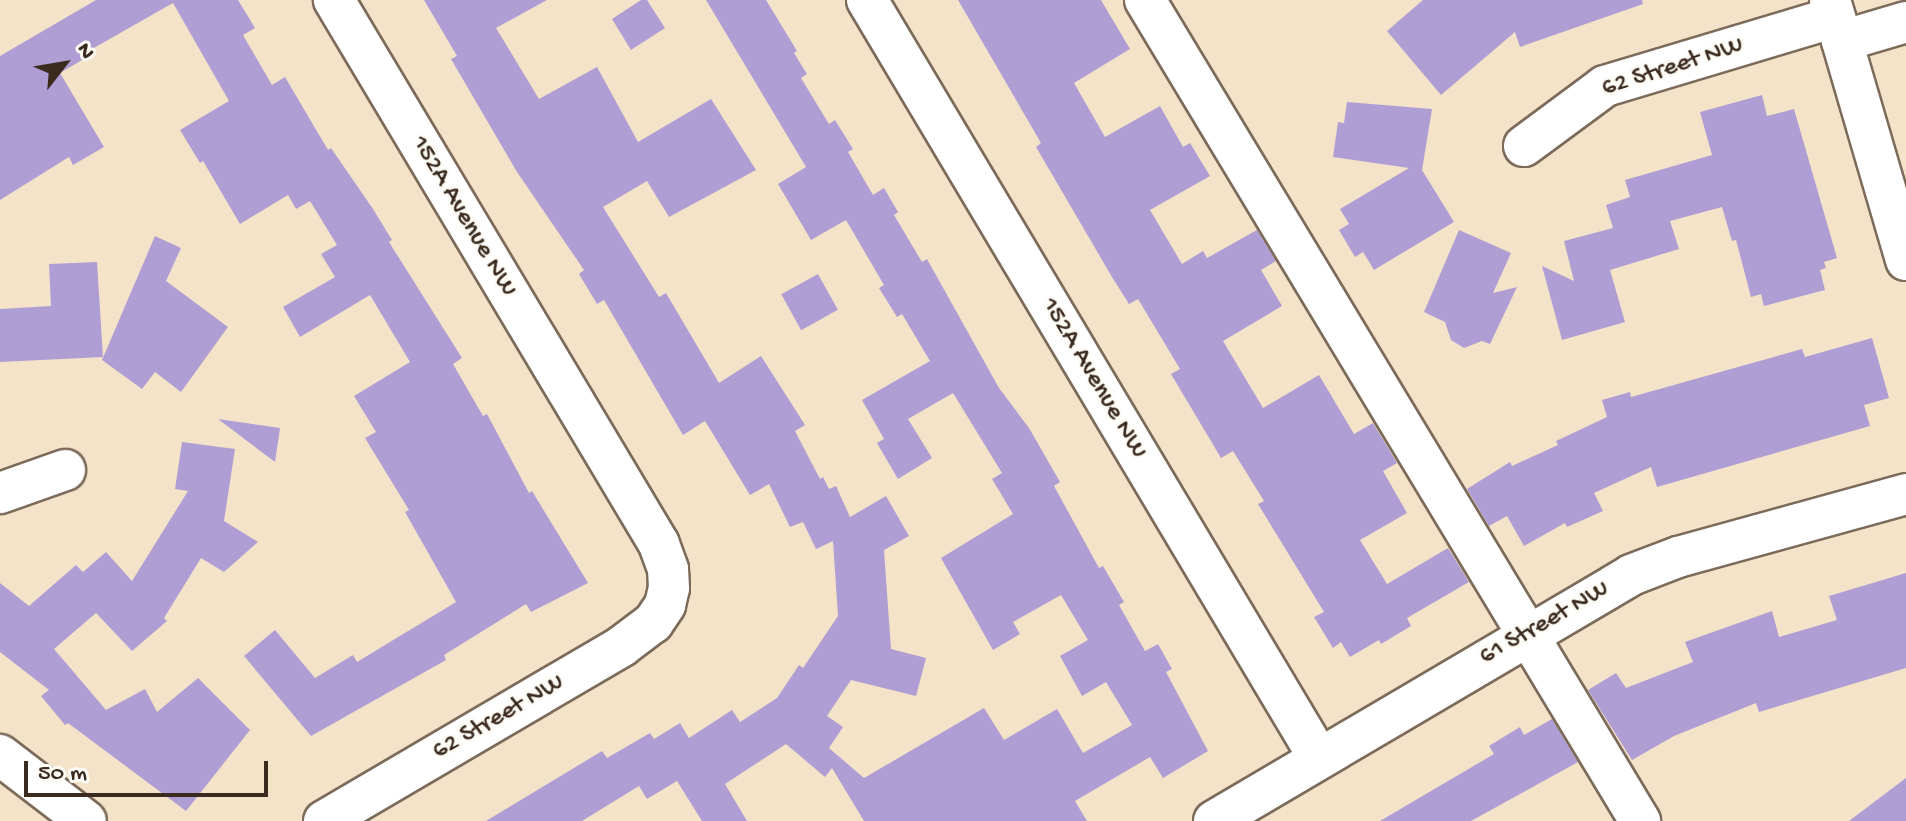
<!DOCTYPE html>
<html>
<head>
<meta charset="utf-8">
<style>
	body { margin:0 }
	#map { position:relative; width:1906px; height:821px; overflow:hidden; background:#f4e3c9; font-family:"Gochi Hand",sans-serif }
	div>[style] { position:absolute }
	.building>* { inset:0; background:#af9ed3; transform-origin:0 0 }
	.roads { filter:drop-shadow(2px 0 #7c6b5a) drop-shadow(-2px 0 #7c6b5a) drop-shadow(0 2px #7c6b5a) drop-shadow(0 -2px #7c6b5a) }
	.minor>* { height:40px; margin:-20px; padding:0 20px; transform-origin:20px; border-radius:20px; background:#fff }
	span { translate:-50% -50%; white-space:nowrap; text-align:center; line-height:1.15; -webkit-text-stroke:6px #fdfcf7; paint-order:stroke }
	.street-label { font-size:26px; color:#3b2a1e }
	.north { position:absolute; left:24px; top:24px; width:80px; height:80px; -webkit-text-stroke:6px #fdfcf7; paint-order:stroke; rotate:59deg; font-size:22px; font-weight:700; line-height:32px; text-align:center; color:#3b2a1e }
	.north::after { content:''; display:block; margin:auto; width:28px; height:36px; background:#3b2a1e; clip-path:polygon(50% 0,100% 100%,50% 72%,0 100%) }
	.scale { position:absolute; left:24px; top:761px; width:244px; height:36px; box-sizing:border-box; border:4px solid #3b2a1e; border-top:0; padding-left:10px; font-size:24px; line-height:28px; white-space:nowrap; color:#3b2a1e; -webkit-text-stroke:6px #fdfcf7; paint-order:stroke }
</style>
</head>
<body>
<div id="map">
	<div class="building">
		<i style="clip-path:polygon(96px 0,238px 0,255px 28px,243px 35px,272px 85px,285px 77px,328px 150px,331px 148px,373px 209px,392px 240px,389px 242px,462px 358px,453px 364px,483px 416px,487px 414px,529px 493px,532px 491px,588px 583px,531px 612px,526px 604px,444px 655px,446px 660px,311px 736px,244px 656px,275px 630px,315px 678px,353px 655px,357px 662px,456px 602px,405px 512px,409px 510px,365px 438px,376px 432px,354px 396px,410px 362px,370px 295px,300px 337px,283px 307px,335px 277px,321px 254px,337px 245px,310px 201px,296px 209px,288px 195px,240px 224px,203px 161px,200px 163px,180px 130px,229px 101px,173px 3px,92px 49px,94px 53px,60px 73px,104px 147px,73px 165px,69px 157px,0 200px,0 56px)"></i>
		<i style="clip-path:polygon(424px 0,547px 0,496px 28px,539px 99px,597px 67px,638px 142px,711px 99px,756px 170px,669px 217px,647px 181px,603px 207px,659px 297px,666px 293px,719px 383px,761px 356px,805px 425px,795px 431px,820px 479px,823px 477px,829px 489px,836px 486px,850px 517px,886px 496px,909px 536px,884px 550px,891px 649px,926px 658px,916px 696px,851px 680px,827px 716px,843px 727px,829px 748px,864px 778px,984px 708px,1004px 740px,1057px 709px,1083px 753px,1132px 725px,1106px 682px,1082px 696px,1060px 656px,1088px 640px,1061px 595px,1013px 622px,1020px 634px,993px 650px,941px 558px,1013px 514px,992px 479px,1002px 473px,953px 393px,908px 419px,932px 458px,898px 479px,877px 443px,884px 439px,862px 400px,930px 361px,902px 314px,897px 317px,879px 288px,884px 285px,846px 220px,811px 240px,778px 184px,806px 167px,706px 0,766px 0,797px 51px,794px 53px,807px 74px,801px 78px,829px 124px,835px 120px,853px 149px,848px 152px,873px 195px,884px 188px,898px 212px,894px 215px,922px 262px,927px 259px,999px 388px,1029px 428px,1060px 482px,1054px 486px,1099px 568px,1103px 566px,1124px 602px,1119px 605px,1145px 651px,1158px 644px,1172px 669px,1166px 672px,1208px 751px,1163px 778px,1150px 757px,1075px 801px,1087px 821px,864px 821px,832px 768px,825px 777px,786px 744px,725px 784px,747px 821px,702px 821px,677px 781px,647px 799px,639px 786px,582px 821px,486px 821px,602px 751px,607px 758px,650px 733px,654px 739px,680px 723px,689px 738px,732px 710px,740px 722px,777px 698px,799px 665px,803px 668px,838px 616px,833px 541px,816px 549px,803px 522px,790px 527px,769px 484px,750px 495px,705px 421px,683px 435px,604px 300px,597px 304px,579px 274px,584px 270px,517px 172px,451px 59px,457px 56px)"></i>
		<i style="clip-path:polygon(641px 0,647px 0,665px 28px,631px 50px,612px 19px)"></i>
		<i style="clip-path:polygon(958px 0,1101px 0,1130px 49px,1074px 83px,1105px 137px,1160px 106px,1183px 147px,1190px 143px,1210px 176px,1150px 210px,1182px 264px,1203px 251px,1207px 258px,1257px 230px,1276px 261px,1261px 270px,1282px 306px,1223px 341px,1263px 408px,1319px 375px,1354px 434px,1373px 423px,1397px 463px,1383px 471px,1407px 513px,1360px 540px,1387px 584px,1448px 548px,1469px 582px,1407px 618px,1411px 626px,1381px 644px,1379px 640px,1350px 657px,1341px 642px,1333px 648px,1314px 617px,1324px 612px,1258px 504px,1264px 501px,1233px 451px,1221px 458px,1171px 374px,1180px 369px,1138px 299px,1129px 304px,1112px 277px,1036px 147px,1041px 143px)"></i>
		<i style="clip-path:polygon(1423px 0,1642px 0,1643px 4px,1520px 47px,1515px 32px,1441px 95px,1387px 31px)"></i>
		<i style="clip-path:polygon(1762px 95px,1767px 116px,1794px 109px,1837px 258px,1824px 262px,1826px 268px,1820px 270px,1825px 290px,1764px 306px,1761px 294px,1751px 297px,1736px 240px,1732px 241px,1722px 207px,1670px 221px,1679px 249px,1610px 270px,1625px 322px,1562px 340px,1542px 266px,1574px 281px,1564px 241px,1613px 228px,1606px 205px,1630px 197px,1625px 180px,1712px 155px,1700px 112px)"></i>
		<i style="clip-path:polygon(1347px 102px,1432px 109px,1422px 170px,1454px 222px,1374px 270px,1363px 252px,1355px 257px,1339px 230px,1349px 224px,1340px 209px,1409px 168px,1333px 157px,1338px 122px,1344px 123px)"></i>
		<i style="clip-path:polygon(1459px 230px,1511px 253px,1493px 293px,1517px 287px,1490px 344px,1482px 341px,1464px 348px,1451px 340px,1445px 322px,1424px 312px)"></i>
		<i style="clip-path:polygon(155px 236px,181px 248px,166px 281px,228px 327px,181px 392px,155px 372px,142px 389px,102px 360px)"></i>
		<i style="clip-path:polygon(97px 262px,103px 357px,0 362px,0 309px,51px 306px,49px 264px)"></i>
		<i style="left:818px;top:274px;width:41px;height:42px;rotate:61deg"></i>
		<i style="clip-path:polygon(1872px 338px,1889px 398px,1864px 405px,1870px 426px,1657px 487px,1651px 467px,1594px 493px,1603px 511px,1567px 527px,1565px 523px,1524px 546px,1507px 516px,1489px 526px,1467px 489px,1510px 462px,1512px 466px,1558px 445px,1556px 441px,1607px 417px,1602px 400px,1630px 392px,1631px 397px,1802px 349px,1805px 357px)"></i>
		<i style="clip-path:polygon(218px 419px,280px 428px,275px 462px)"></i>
		<i style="clip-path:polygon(182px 442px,235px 449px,224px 521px,258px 542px,224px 572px,201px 558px,164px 618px,167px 621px,132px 651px,96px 613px,54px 649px,106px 710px,145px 689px,157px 712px,198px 678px,250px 730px,186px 811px,68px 723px,65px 725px,41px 696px,49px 690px,0 652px,0 583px,29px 606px,76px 565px,83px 572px,106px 552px,132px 581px,188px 491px,175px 489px)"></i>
		<i style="clip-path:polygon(1906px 573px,1906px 668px,1759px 712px,1756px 703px,1674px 736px,1632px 760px,1588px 690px,1616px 673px,1626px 688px,1693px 662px,1685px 642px,1772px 611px,1779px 637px,1837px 620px,1829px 596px)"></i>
		<i style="clip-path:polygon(1552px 719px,1578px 762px,1471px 821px,1380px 821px,1494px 754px,1489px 746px,1520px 727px,1524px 735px)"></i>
		<i style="clip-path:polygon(1906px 778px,1906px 821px,1849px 821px)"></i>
	</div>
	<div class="roads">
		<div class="minor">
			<i style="left:867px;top:0;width:883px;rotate:59.19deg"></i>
			<i style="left:1145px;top:0;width:959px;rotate:58.91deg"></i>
			<i style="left:1830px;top:0;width:271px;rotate:73.7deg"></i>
			<i style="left:1842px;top:41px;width:67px;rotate:-16.5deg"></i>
			<i style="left:1524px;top:146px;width:101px;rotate:-36.5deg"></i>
			<i style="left:1605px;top:86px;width:240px;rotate:-16.7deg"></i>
			<i style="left:0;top:493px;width:69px;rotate:-19.5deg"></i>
			<i style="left:0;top:755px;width:108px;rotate:37.5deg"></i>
			<i style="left:324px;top:821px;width:346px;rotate:-30.4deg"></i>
			<i style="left:622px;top:646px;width:39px;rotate:-37deg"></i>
			<i style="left:653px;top:623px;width:22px;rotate:-56deg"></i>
			<i style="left:665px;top:605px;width:17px;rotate:-77deg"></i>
			<i style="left:669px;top:588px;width:19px;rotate:-93deg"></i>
			<i style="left:668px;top:569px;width:27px;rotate:-110deg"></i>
			<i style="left:659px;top:544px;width:634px;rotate:-120.86deg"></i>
			<i style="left:1214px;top:821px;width:484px;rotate:-30.5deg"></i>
			<i style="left:1631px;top:575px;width:50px;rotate:-21deg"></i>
			<i style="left:1678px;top:557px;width:237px;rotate:-15.4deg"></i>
		</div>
	</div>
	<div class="street-label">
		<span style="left:1673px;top:68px;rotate:-18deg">62 Street NW</span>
		<span style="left:463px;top:217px;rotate:59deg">152A Avenue NW</span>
		<span style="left:1093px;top:379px;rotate:59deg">152A Avenue NW</span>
		<span style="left:1545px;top:624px;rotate:-30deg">61 Street NW</span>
		<span style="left:499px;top:718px;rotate:-30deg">62 Street NW</span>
	</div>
	<div class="north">N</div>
	<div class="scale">50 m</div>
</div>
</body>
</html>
